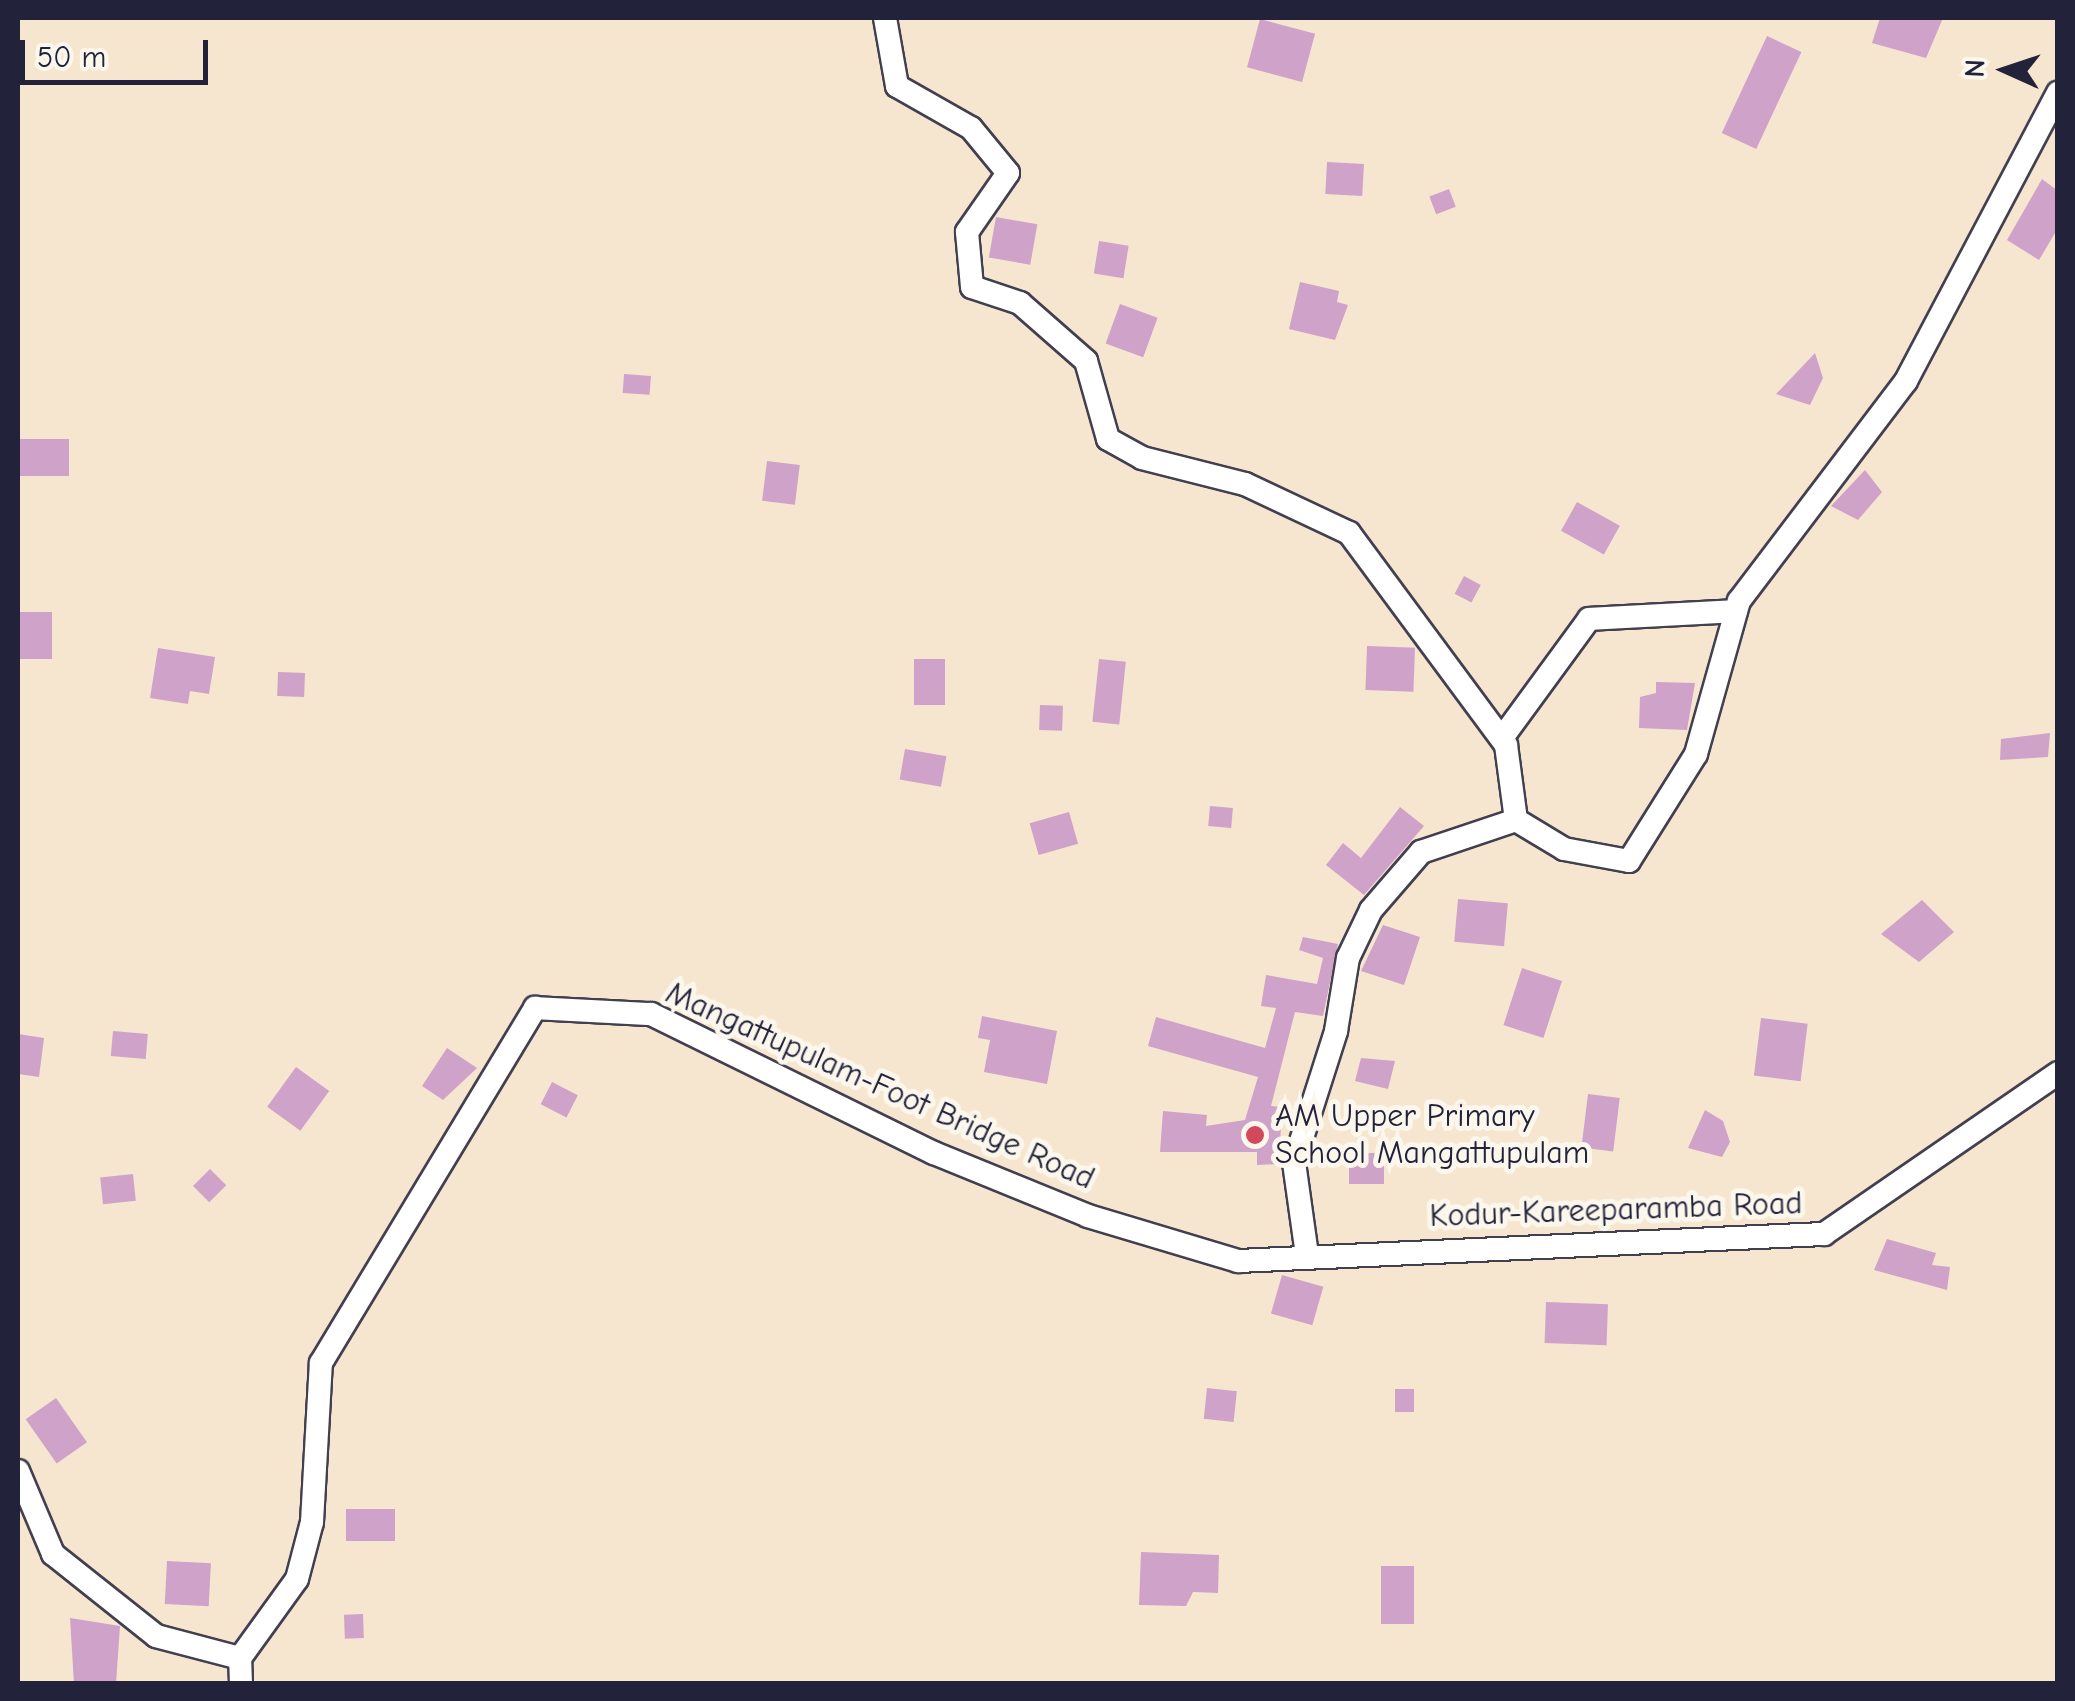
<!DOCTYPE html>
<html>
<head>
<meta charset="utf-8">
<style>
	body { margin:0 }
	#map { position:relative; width:2075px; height:1701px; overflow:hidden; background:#f6e6cf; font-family:"Comic Neue",sans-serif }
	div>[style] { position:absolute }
	.building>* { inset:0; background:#cfa2c9; transform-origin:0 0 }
	.roads { filter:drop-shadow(2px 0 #423f51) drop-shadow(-2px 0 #423f51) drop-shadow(0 2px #423f51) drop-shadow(0 -2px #423f51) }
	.minor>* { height:22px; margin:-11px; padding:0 11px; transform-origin:11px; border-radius:11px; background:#fff }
	.dots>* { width:28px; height:28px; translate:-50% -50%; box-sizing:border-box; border:5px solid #fbf7ec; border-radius:50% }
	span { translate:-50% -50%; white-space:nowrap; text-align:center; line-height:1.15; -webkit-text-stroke:10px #fbf7ec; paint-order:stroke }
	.street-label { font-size:32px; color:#22223b }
	.poi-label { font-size:32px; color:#22223b }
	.left { translate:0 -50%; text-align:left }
	.frame { position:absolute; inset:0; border:20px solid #22223b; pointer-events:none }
	.north { position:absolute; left:1955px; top:20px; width:100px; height:100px; -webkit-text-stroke:8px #fbf7ec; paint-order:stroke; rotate:273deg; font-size:28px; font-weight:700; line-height:40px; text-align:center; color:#22223b }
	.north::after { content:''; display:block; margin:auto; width:35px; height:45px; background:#22223b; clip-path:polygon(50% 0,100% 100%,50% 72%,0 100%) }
	.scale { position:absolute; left:20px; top:40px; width:188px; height:45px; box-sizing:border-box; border:5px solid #22223b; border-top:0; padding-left:12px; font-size:30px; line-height:35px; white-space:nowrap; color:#22223b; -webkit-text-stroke:8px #fbf7ec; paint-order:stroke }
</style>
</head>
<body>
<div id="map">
	<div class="building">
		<i style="clip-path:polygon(1880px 18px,1943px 18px,1926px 58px,1872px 43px)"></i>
		<i style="left:1260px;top:19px;width:57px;height:50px;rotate:15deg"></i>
		<i style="left:1767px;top:36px;width:38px;height:107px;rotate:25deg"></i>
		<i style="left:1327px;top:162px;width:37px;height:32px;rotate:3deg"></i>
		<i style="clip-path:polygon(2042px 179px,2058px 191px,2058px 228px,2039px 260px,2007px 240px)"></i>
		<i style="left:1449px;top:189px;width:19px;height:21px;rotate:69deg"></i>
		<i style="left:996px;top:217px;width:42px;height:41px;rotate:10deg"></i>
		<i style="left:1099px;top:241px;width:30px;height:33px;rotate:9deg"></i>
		<i style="clip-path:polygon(1300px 282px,1339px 291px,1337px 302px,1348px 305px,1335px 340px,1289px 329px)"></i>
		<i style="left:1120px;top:304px;width:40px;height:42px;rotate:20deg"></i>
		<i style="clip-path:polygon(1815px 353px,1823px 378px,1810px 405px,1776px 394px)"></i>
		<i style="left:624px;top:374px;width:27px;height:19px;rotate:4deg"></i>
		<i style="left:69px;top:439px;width:37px;height:51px;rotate:90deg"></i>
		<i style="left:767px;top:461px;width:33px;height:40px;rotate:7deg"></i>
		<i style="clip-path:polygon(1865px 470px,1882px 492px,1858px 520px,1831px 506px)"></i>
		<i style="left:1577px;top:502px;width:49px;height:33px;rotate:29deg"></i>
		<i style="left:1464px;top:576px;width:19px;height:20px;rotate:28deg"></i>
		<i style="left:18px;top:612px;width:34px;height:47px"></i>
		<i style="left:1367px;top:646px;width:48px;height:44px;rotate:2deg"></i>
		<i style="clip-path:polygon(158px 648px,215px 657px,209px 694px,190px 691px,188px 704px,150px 698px)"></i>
		<i style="left:914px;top:659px;width:31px;height:46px"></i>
		<i style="left:1099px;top:659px;width:27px;height:63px;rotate:6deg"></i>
		<i style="left:278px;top:672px;width:27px;height:24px;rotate:2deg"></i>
		<i style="clip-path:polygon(1656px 682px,1695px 683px,1687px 730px,1639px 728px,1640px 697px,1656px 693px)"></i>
		<i style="left:1040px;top:705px;width:23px;height:25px;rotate:2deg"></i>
		<i style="clip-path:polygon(2050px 733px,2048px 757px,2000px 760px,2001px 739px)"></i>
		<i style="left:905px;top:749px;width:42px;height:31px;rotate:10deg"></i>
		<i style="left:1210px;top:806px;width:23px;height:20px;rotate:5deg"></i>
		<i style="clip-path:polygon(1400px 807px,1424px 826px,1364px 895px,1326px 865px,1343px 843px,1361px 858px)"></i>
		<i style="left:1069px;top:812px;width:33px;height:41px;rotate:74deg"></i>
		<i style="left:1458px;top:899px;width:50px;height:43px;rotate:5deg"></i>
		<i style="clip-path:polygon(1922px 900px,1954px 932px,1919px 962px,1881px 934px)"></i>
		<i style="clip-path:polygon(1383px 925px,1420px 937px,1404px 985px,1361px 971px)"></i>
		<i style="clip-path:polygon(1303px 937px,1338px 944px,1323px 1016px,1295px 1012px,1271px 1106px,1282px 1107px,1279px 1164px,1257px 1165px,1257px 1152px,1160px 1152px,1163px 1111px,1207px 1115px,1206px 1126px,1245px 1120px,1258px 1077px,1148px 1046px,1156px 1017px,1265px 1048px,1276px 1008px,1261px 1006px,1266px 975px,1317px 984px,1323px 958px,1299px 950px)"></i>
		<i style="left:1522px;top:968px;width:42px;height:60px;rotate:18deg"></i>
		<i style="clip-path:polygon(982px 1016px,1057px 1031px,1047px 1084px,984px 1072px,990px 1040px,978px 1038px)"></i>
		<i style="left:1761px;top:1018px;width:47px;height:58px;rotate:7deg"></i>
		<i style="left:113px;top:1031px;width:35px;height:25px;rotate:5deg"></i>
		<i style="clip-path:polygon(18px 1034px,44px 1038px,39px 1077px,18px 1074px)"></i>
		<i style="clip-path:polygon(447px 1048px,477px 1068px,443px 1100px,422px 1086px)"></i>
		<i style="clip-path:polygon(1361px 1058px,1395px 1061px,1388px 1089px,1355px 1081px)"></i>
		<i style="left:296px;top:1067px;width:41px;height:49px;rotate:36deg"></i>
		<i style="left:552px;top:1082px;width:29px;height:25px;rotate:27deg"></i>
		<i style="left:1588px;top:1094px;width:32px;height:54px;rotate:7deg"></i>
		<i style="clip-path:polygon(1705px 1110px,1723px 1121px,1730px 1142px,1722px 1157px,1688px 1148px)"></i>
		<i style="left:1349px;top:1153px;width:35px;height:31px"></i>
		<i style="left:210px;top:1169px;width:23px;height:24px;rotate:45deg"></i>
		<i style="left:133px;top:1174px;width:27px;height:33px;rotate:84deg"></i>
		<i style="clip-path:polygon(1887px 1239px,1936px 1253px,1932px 1265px,1950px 1267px,1947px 1290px,1874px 1270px)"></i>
		<i style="left:1282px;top:1275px;width:43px;height:40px;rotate:16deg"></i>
		<i style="left:1546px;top:1302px;width:62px;height:41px;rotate:2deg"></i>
		<i style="left:1207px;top:1388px;width:30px;height:31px;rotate:6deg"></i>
		<i style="left:1395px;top:1389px;width:19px;height:23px"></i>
		<i style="left:56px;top:1398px;width:54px;height:37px;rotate:55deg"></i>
		<i style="left:346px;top:1509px;width:49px;height:32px"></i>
		<i style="clip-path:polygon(1141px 1552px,1219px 1555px,1218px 1593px,1193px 1592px,1186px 1606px,1139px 1605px)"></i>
		<i style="left:167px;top:1561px;width:44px;height:43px;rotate:3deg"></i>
		<i style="left:1381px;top:1566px;width:33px;height:58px"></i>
		<i style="left:363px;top:1614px;width:24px;height:19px;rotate:88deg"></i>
		<i style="clip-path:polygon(70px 1618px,120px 1626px,116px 1684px,74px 1684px)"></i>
	</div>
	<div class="roads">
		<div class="minor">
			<i style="left:885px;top:18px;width:69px;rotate:80deg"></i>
			<i style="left:897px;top:86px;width:85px;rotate:29.6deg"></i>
			<i style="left:971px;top:128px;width:58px;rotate:50.6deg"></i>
			<i style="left:1008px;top:173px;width:72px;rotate:124.8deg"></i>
			<i style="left:967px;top:232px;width:55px;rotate:84.8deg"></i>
			<i style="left:972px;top:287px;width:51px;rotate:18.4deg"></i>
			<i style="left:1020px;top:303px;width:88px;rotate:41.3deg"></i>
			<i style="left:1086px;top:361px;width:81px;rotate:74.2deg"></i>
			<i style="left:1108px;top:439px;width:39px;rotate:29deg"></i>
			<i style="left:1142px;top:458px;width:106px;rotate:14.2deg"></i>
			<i style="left:1245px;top:484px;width:115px;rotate:25.2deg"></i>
			<i style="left:1349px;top:533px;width:264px;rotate:53.5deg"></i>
			<i style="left:1506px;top:745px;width:76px;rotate:82.4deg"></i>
			<i style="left:1502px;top:738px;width:147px;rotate:-53.8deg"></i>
			<i style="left:1589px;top:619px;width:147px;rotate:-3.1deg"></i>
			<i style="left:1516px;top:820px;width:56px;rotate:31.1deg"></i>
			<i style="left:1564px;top:849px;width:66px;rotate:10.5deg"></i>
			<i style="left:1629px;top:861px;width:126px;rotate:-57.9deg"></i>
			<i style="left:1696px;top:754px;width:159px;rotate:-74.3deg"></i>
			<i style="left:1739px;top:601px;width:276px;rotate:-52.8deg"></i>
			<i style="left:1906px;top:381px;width:326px;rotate:-62.2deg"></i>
			<i style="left:1307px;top:1255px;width:93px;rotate:-98deg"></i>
			<i style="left:1294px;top:1163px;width:139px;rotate:-72.3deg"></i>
			<i style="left:1336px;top:1031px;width:74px;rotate:-80.7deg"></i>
			<i style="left:1348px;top:958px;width:53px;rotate:-64.4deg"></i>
			<i style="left:1371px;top:910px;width:77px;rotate:-49.2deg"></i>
			<i style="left:1421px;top:852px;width:100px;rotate:-18.6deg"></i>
			<i style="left:18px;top:1471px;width:90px;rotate:67.1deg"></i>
			<i style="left:53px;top:1554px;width:132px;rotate:38.5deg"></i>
			<i style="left:156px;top:1636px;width:87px;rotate:14.7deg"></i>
			<i style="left:241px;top:1684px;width:26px;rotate:-92deg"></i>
			<i style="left:240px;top:1658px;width:97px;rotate:-54.2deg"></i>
			<i style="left:297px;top:1579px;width:59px;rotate:-75.3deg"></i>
			<i style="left:312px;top:1522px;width:159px;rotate:-86.8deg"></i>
			<i style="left:321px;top:1363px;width:415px;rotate:-58.9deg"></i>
			<i style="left:535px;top:1008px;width:116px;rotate:3deg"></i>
			<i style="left:651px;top:1014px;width:315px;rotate:26.2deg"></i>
			<i style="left:934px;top:1153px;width:166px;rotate:22.2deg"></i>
			<i style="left:1088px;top:1216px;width:157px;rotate:16.7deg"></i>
			<i style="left:1238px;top:1261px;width:587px;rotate:-2.64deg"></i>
			<i style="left:1824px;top:1234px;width:284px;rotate:-34.5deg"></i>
		</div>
	</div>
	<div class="dots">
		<i style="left:1255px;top:1135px;background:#d1495b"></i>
	</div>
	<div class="street-label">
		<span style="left:880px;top:1086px;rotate:24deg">Mangattupulam-Foot Bridge Road</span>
		<span style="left:1616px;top:1210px;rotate:-2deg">Kodur-Kareeparamba Road</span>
	</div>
	<div class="poi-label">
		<span class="left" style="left:1275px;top:1135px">AM Upper Primary<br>School Mangattupulam</span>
	</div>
	<div class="frame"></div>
	<div class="north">N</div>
	<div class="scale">50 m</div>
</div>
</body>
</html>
